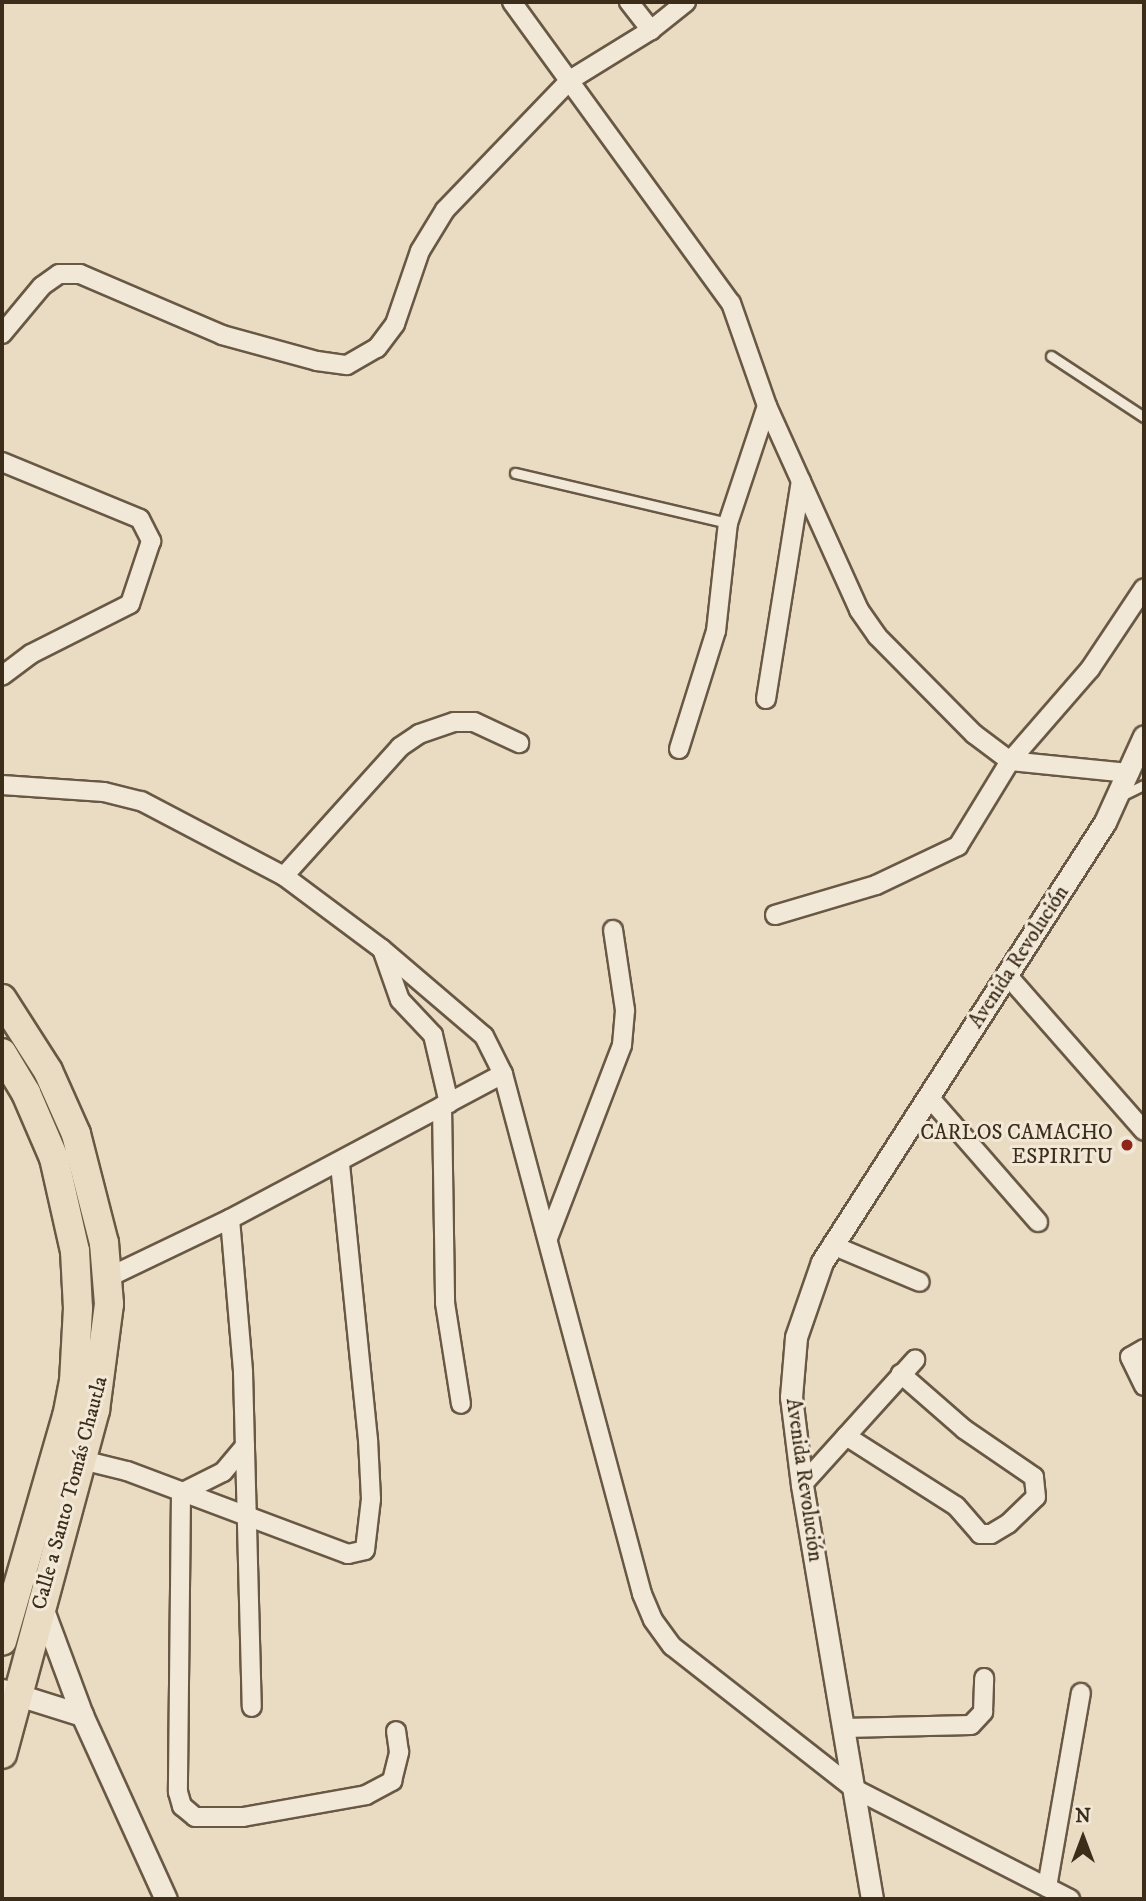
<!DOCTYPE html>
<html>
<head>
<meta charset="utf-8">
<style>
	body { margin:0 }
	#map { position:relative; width:1146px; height:1901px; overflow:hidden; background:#eadcc3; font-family:"IM FELL DW Pica",serif }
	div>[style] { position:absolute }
	.roads { filter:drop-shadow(2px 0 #685844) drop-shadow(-2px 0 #685844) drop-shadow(0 2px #685844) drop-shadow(0 -2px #685844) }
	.service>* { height:9px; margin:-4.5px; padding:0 4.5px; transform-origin:4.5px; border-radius:4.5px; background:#f1e8d8 }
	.minor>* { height:18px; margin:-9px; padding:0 9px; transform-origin:9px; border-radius:9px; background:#f1e8d8 }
	.tertiary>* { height:21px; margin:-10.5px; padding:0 10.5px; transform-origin:10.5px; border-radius:10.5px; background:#f1e8d8 }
	.primary>* { height:28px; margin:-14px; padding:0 14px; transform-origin:14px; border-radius:14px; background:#eadcc3 }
	.dots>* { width:19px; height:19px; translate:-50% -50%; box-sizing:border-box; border:4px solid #f1e8d8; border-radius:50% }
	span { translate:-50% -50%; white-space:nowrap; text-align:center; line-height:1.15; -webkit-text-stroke:6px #f1e8d8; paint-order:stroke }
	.street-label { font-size:21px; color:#3c2c1a }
	.poi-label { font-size:21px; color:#3c2c1a }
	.right { translate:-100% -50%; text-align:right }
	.frame { position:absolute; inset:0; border:4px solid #3c2c1a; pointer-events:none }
	.north { position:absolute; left:1048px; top:1803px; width:70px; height:70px; -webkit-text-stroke:5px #f1e8d8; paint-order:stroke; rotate:0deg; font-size:19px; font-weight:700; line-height:28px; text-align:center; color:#3c2c1a }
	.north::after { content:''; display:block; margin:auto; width:24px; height:32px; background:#3c2c1a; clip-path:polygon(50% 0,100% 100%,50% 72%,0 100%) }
</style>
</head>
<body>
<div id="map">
	<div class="roads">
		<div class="service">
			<i style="left:1051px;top:356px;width:111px;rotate:33.3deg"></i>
			<i style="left:515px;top:473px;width:219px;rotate:13.2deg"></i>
			<i style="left:1121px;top:796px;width:25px;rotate:-26deg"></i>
		</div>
		<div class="minor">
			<i style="left:512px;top:2px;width:372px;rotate:54deg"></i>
			<i style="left:731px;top:303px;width:109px;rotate:70.7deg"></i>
			<i style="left:767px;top:406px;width:224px;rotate:65.7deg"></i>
			<i style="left:859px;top:610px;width:32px;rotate:55deg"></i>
			<i style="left:877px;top:636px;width:138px;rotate:45.3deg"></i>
			<i style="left:974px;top:734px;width:45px;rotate:36.9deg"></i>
			<i style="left:1010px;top:761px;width:120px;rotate:5.8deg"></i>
			<i style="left:629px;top:2px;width:36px;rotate:52deg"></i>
			<i style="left:2px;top:334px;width:62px;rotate:-50.2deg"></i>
			<i style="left:42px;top:286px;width:21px;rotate:-35deg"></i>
			<i style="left:59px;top:274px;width:21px"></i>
			<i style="left:80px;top:274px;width:155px;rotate:23.2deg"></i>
			<i style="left:222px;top:335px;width:98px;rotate:15.3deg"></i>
			<i style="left:317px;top:361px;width:30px;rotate:8deg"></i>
			<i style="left:347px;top:365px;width:34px;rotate:-30deg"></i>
			<i style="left:377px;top:348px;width:30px;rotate:-53deg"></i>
			<i style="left:395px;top:324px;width:77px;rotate:-71.1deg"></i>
			<i style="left:420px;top:251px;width:48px;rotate:-58.6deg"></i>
			<i style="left:445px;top:210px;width:180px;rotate:-46.1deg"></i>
			<i style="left:570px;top:80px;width:95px;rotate:-31.7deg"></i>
			<i style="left:651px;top:30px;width:45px;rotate:-38.7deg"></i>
			<i style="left:2px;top:462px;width:149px;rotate:22.4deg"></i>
			<i style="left:140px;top:519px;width:25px;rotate:63deg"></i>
			<i style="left:151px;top:541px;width:66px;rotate:108.4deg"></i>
			<i style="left:130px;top:604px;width:111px;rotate:153.2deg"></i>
			<i style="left:31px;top:654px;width:36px;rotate:143deg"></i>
			<i style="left:766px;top:699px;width:221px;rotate:-80.9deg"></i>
			<i style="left:679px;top:749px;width:124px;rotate:-72.6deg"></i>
			<i style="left:716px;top:631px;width:109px;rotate:-83.7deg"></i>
			<i style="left:728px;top:523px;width:123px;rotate:-71.6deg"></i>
			<i style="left:2px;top:785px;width:102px;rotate:3.9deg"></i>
			<i style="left:104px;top:792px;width:38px;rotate:14deg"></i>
			<i style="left:141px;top:801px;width:161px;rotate:27.7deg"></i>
			<i style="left:284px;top:876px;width:122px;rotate:36.7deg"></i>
			<i style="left:382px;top:949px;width:134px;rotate:40.5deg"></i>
			<i style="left:484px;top:1036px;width:42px;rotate:63.4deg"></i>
			<i style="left:503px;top:1074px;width:538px;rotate:75.03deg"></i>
			<i style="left:642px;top:1594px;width:28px;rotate:67deg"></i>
			<i style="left:653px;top:1620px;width:32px;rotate:54deg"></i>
			<i style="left:672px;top:1646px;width:230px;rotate:38.1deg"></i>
			<i style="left:853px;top:1788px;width:244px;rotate:27.1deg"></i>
			<i style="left:284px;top:876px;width:173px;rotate:-48deg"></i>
			<i style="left:400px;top:747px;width:23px;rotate:-34deg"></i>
			<i style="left:419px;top:734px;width:37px;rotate:-19deg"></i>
			<i style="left:454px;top:722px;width:20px"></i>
			<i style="left:474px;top:722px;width:50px;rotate:25deg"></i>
			<i style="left:775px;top:915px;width:105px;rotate:-16.5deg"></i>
			<i style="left:876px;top:885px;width:91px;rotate:-25.4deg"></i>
			<i style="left:958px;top:846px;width:100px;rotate:-58.5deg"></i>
			<i style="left:1010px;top:761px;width:122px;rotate:-49deg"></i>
			<i style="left:1090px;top:669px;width:97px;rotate:-56.3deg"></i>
			<i style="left:382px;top:949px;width:54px;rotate:70.6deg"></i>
			<i style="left:400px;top:1000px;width:48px;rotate:46.7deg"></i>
			<i style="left:433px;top:1035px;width:70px;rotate:76.8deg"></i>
			<i style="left:1008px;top:976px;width:206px;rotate:48.7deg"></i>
			<i style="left:929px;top:1097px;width:166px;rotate:48.9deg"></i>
			<i style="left:442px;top:1106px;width:197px;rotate:89.1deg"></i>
			<i style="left:445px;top:1303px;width:102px;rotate:81deg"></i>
			<i style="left:230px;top:1219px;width:154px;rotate:85.1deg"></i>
			<i style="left:243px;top:1372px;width:335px;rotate:88.5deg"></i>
			<i style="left:548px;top:1238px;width:207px;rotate:-69deg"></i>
			<i style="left:622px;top:1045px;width:35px;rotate:-85deg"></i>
			<i style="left:625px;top:1010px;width:81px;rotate:-98.5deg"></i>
			<i style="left:832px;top:1245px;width:95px;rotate:22.8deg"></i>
			<i style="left:109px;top:1277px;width:134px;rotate:-25.6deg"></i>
			<i style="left:230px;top:1219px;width:309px;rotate:-28deg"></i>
			<i style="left:1144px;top:1349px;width:16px;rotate:150deg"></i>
			<i style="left:1130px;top:1357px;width:32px;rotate:64deg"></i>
			<i style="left:846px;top:1436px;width:130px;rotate:32.5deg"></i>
			<i style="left:956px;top:1506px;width:37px;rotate:49deg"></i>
			<i style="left:980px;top:1534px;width:11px"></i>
			<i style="left:991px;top:1534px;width:21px;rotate:-31deg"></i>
			<i style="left:1009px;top:1523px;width:37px;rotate:-44deg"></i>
			<i style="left:1036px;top:1497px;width:20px;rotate:-96deg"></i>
			<i style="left:1034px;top:1477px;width:85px;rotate:-145.6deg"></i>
			<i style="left:964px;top:1429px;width:84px;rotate:-138.9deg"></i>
			<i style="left:245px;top:1446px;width:34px;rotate:130deg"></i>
			<i style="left:223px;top:1472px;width:47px;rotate:153.4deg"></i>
			<i style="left:181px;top:1493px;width:299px;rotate:90.6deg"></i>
			<i style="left:178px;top:1792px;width:15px;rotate:74deg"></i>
			<i style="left:182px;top:1806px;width:17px;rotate:40deg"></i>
			<i style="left:195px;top:1817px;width:48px"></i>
			<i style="left:243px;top:1817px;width:125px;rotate:-10.1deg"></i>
			<i style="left:366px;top:1795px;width:30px;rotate:-28deg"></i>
			<i style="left:392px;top:1781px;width:30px;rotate:-76deg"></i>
			<i style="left:399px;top:1752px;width:21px;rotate:-98deg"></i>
			<i style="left:82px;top:1460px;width:46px;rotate:13.7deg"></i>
			<i style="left:127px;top:1471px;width:236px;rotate:20.6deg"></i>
			<i style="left:348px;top:1554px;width:17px;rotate:-13deg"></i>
			<i style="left:365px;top:1550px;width:51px;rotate:-83.3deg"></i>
			<i style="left:371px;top:1499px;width:59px;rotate:-92.9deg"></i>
			<i style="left:368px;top:1440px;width:279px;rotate:-95.8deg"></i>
			<i style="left:802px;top:1485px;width:169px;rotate:-47.9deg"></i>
			<i style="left:844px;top:1728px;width:127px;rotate:-1.4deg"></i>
			<i style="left:971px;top:1725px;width:18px;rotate:-47deg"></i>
			<i style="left:983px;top:1712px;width:34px;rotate:-88deg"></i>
			<i style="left:1047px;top:1887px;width:197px;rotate:-80.1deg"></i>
		</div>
		<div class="tertiary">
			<i style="left:40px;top:1602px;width:121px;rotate:69.6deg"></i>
			<i style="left:82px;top:1715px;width:202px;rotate:65.5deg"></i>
			<i style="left:2px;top:1690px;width:84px;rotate:17.4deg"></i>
			<i style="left:872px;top:1899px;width:420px;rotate:-99.6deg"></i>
			<i style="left:802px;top:1485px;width:89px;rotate:-97.1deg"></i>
			<i style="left:791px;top:1397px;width:60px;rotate:-85.2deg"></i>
			<i style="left:796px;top:1337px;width:79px;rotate:-70.9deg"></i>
			<i style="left:822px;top:1262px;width:523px;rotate:-57.25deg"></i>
			<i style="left:1105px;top:822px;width:94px;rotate:-65.6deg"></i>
		</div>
		<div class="primary">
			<i style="left:2px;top:999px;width:85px;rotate:57.4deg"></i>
			<i style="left:48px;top:1071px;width:69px;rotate:66deg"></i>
			<i style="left:76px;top:1134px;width:113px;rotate:75.6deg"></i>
			<i style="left:104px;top:1243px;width:61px;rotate:85.3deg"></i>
			<i style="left:109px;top:1304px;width:107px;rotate:97.5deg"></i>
			<i style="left:95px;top:1410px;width:356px;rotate:105.1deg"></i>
			<i style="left:2px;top:1053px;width:47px;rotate:59deg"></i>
			<i style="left:26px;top:1093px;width:71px;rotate:66.7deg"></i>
			<i style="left:54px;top:1158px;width:95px;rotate:77.3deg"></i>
			<i style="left:75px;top:1251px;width:57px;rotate:87deg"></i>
			<i style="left:78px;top:1308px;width:73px;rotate:93.1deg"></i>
			<i style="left:74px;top:1381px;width:36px;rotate:101deg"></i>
			<i style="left:67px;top:1416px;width:234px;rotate:106.1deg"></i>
		</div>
	</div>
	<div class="dots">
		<i style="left:1127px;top:1145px;background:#8f2418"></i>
	</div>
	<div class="street-label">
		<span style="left:1019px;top:957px;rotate:-57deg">Avenida Revolución</span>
		<span style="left:804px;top:1480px;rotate:82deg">Avenida Revolución</span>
		<span style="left:70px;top:1493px;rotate:-75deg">Calle a Santo Tomás Chautla</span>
	</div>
	<div class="poi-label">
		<span class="right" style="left:1113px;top:1145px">CARLOS CAMACHO<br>ESPIRITU</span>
	</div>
	<div class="frame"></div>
	<div class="north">N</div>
</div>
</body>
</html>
